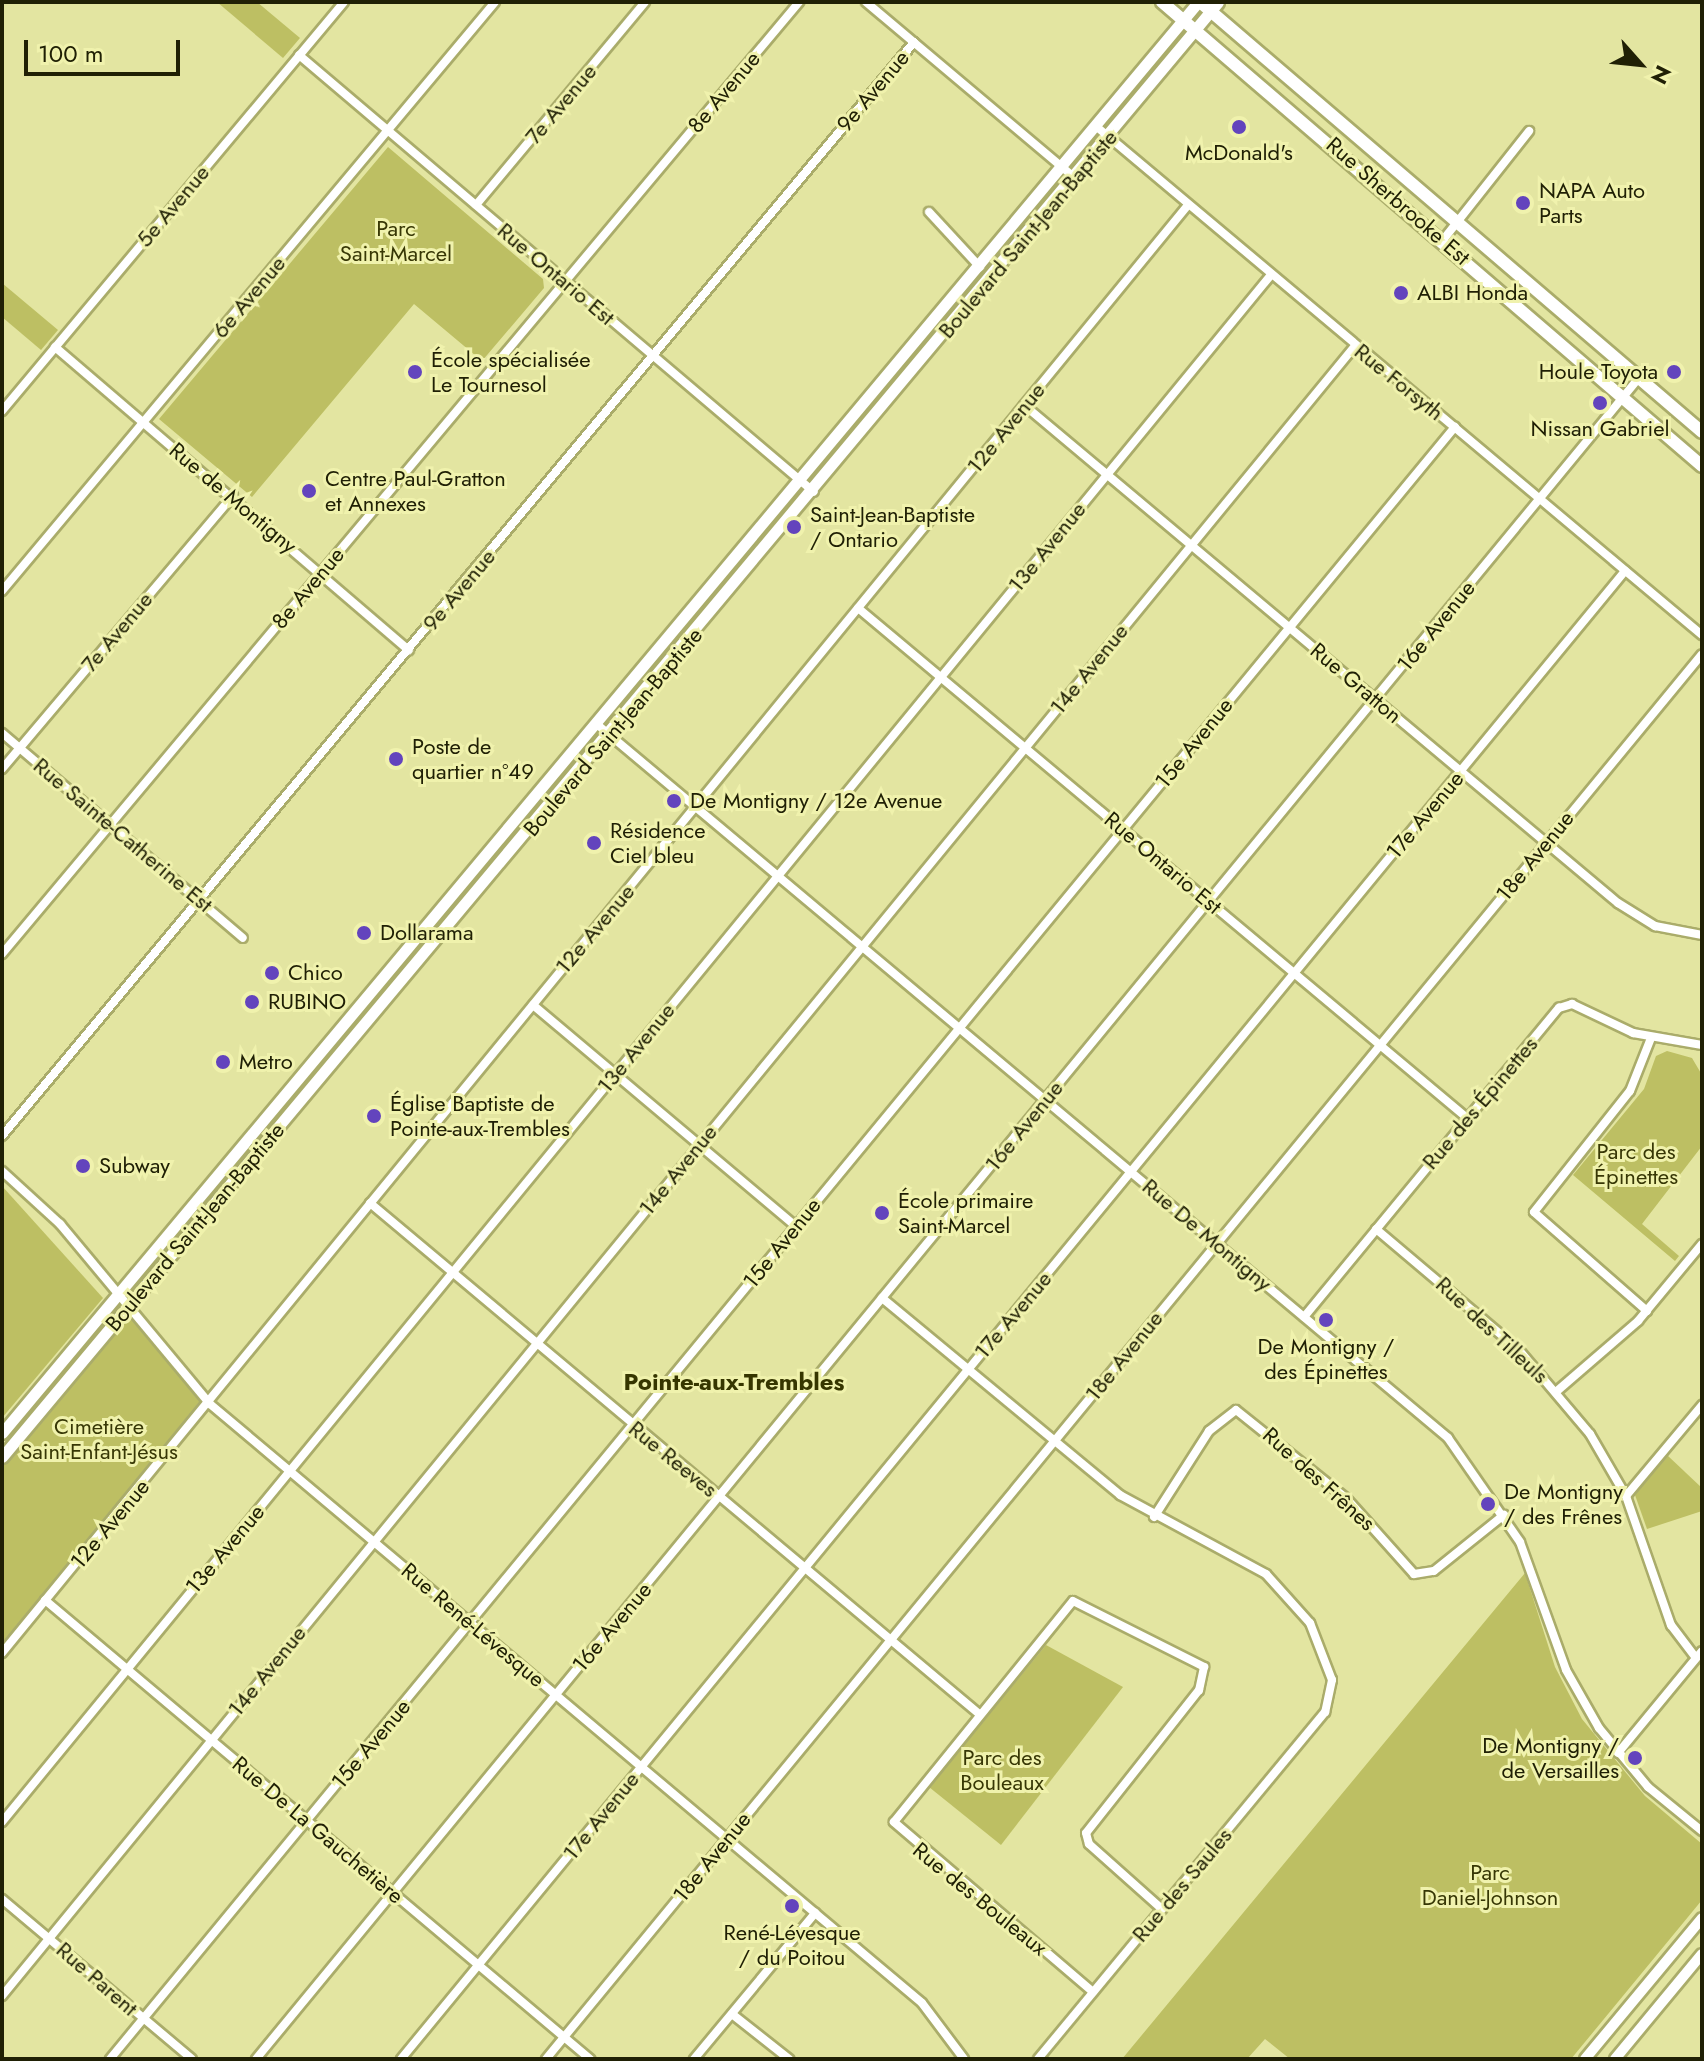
<!DOCTYPE html>
<html>
<head>
<meta charset="utf-8">
<style>
	body { margin:0 }
	#map { position:relative; width:1704px; height:2061px; overflow:hidden; background:#e3e5a1; font-family:Jost,sans-serif }
	div>[style] { position:absolute }
	.green>* { inset:0; background:#bdbf63 }
	.roads { filter:drop-shadow(2px 0 #aaac6a) drop-shadow(-2px 0 #aaac6a) drop-shadow(0 2px #aaac6a) drop-shadow(0 -2px #aaac6a) }
	.minor>* { height:8px; margin:-4px; padding:0 4px; transform-origin:4px; border-radius:4px; background:#fff }
	.tertiary>* { height:10px; margin:-5px; padding:0 5px; transform-origin:5px; border-radius:5px; background:#fff }
	.secondary>* { height:11px; margin:-5.5px; padding:0 5.5px; transform-origin:5.5px; border-radius:5.5px; background:#fff }
	.primary>* { height:12px; margin:-6px; padding:0 6px; transform-origin:6px; border-radius:6px; background:#fff }
	.dots>* { width:22px; height:22px; translate:-50% -50%; box-sizing:border-box; border:4px solid #f0f2ad; border-radius:50% }
	span { translate:-50% -50%; white-space:nowrap; text-align:center; line-height:1.15; -webkit-text-stroke:6px #f0f2ad; paint-order:stroke }
	.street-label { font-size:22px; color:#202005 }
	.poi-label { font-size:22px; color:#202005 }
	.left { translate:0 -50%; text-align:left }
	.right { translate:-100% -50%; text-align:right }
	.park-label { font-size:22px; color:#373705 }
	.neighbourhood-label { font-size:24px; color:#363600; font-weight:700 }
	.frame { position:absolute; inset:0; border:4px solid #202005; pointer-events:none }
	.north { position:absolute; left:1600px; top:24px; width:80px; height:80px; -webkit-text-stroke:6px #f0f2ad; paint-order:stroke; rotate:117deg; font-size:22px; font-weight:700; line-height:32px; text-align:center; color:#202005 }
	.north::after { content:''; display:block; margin:auto; width:28px; height:36px; background:#202005; clip-path:polygon(50% 0,100% 100%,50% 72%,0 100%) }
	.scale { position:absolute; left:24px; top:40px; width:156px; height:36px; box-sizing:border-box; border:4px solid #202005; border-top:0; padding-left:10px; font-size:24px; line-height:28px; white-space:nowrap; color:#202005; -webkit-text-stroke:6px #f0f2ad; paint-order:stroke }
</style>
</head>
<body>
<div id="map">
	<div class="green">
		<i style="clip-path:polygon(217px 2px,257px 2px,300px 38px,283px 58px)"></i>
		<i style="clip-path:polygon(388px 147px,543px 279px,544px 288px,482px 361px,414px 304px,252px 497px,159px 419px)"></i>
		<i style="clip-path:polygon(2px 283px,58px 330px,41px 350px,2px 317px)"></i>
		<i style="clip-path:polygon(1667px 1051px,1692px 1058px,1702px 1075px,1702px 1146px,1642px 1224px,1679px 1256px,1675px 1261px,1573px 1175px,1644px 1089px,1656px 1056px)"></i>
		<i style="clip-path:polygon(2px 1186px,103px 1298px,2px 1418px)"></i>
		<i style="clip-path:polygon(128px 1308px,210px 1404px,2px 1653px,2px 1457px)"></i>
		<i style="clip-path:polygon(1667px 1455px,1702px 1488px,1702px 1511px,1647px 1529px,1635px 1495px)"></i>
		<i style="clip-path:polygon(1525px 1573px,1555px 1667px,1582px 1719px,1645px 1796px,1702px 1844px,1702px 1900px,1571px 2059px,1290px 2059px,1265px 2039px,1247px 2059px,1122px 2059px)"></i>
		<i style="clip-path:polygon(1046px 1645px,1123px 1687px,1001px 1845px,929px 1787px)"></i>
	</div>
	<div class="roads">
		<div class="minor">
			<i style="left:866px;top:2px;width:272px;rotate:40.1deg"></i>
			<i style="left:299px;top:55px;width:675px;rotate:40.32deg"></i>
			<i style="left:1097px;top:127px;width:790px;rotate:40.02deg"></i>
			<i style="left:476px;top:205px;width:264px;rotate:-50.2deg"></i>
			<i style="left:929px;top:212px;width:75px;rotate:47.2deg"></i>
			<i style="left:1443px;top:240px;width:139px;rotate:-51.7deg"></i>
			<i style="left:55px;top:347px;width:466px;rotate:40.6deg"></i>
			<i style="left:1024px;top:405px;width:775px;rotate:39.98deg"></i>
			<i style="left:1618px;top:903px;width:44px;rotate:31.9deg"></i>
			<i style="left:1655px;top:926px;width:48px;rotate:10.8deg"></i>
			<i style="left:2px;top:411px;width:533px;rotate:-50.1deg"></i>
			<i style="left:2px;top:591px;width:768px;rotate:-50.07deg"></i>
			<i style="left:858px;top:608px;width:794px;rotate:39.94deg"></i>
			<i style="left:599px;top:726px;width:1108px;rotate:39.98deg"></i>
			<i style="left:1448px;top:1438px;width:126px;rotate:55.3deg"></i>
			<i style="left:1520px;top:1542px;width:136px;rotate:70.2deg"></i>
			<i style="left:1566px;top:1670px;width:67px;rotate:60.4deg"></i>
			<i style="left:1599px;top:1728px;width:77px;rotate:50.3deg"></i>
			<i style="left:1648px;top:1787px;width:70px;rotate:39.2deg"></i>
			<i style="left:2px;top:733px;width:316px;rotate:40.4deg"></i>
			<i style="left:2px;top:769px;width:358px;rotate:-49.8deg"></i>
			<i style="left:2px;top:954px;width:1242px;rotate:-50.06deg"></i>
			<i style="left:533px;top:1005px;width:343px;rotate:40.1deg"></i>
			<i style="left:2px;top:1136px;width:1424px;rotate:-50.18deg"></i>
			<i style="left:2px;top:1171px;width:79px;rotate:42.4deg"></i>
			<i style="left:60px;top:1224px;width:234px;rotate:50.2deg"></i>
			<i style="left:210px;top:1404px;width:930px;rotate:40.07deg"></i>
			<i style="left:922px;top:2003px;width:70px;rotate:53.1deg"></i>
			<i style="left:370px;top:1203px;width:794px;rotate:39.99deg"></i>
			<i style="left:1376px;top:1229px;width:187px;rotate:40.2deg"></i>
			<i style="left:1519px;top:1350px;width:110px;rotate:49.8deg"></i>
			<i style="left:1590px;top:1434px;width:72px;rotate:59.9deg"></i>
			<i style="left:1626px;top:1496px;width:137px;rotate:70.8deg"></i>
			<i style="left:1671px;top:1625px;width:41px;rotate:52.9deg"></i>
			<i style="left:882px;top:1298px;width:309px;rotate:39.6deg"></i>
			<i style="left:1120px;top:1495px;width:166px;rotate:28.4deg"></i>
			<i style="left:1266px;top:1574px;width:66px;rotate:48.1deg"></i>
			<i style="left:1310px;top:1623px;width:61px;rotate:68.9deg"></i>
			<i style="left:1332px;top:1680px;width:33px;rotate:102deg"></i>
			<i style="left:1325px;top:1712px;width:450px;rotate:129.6deg"></i>
			<i style="left:1647px;top:1311px;width:150px;rotate:-138.8deg"></i>
			<i style="left:1534px;top:1212px;width:154px;rotate:-51.6deg"></i>
			<i style="left:1630px;top:1091px;width:57px;rotate:-68.4deg"></i>
			<i style="left:1304px;top:1317px;width:401px;rotate:-50.5deg"></i>
			<i style="left:1559px;top:1008px;width:14px;rotate:-17deg"></i>
			<i style="left:1572px;top:1004px;width:68px;rotate:25.4deg"></i>
			<i style="left:1633px;top:1033px;width:70px;rotate:9.9deg"></i>
			<i style="left:1557px;top:1391px;width:107px;rotate:-40.8deg"></i>
			<i style="left:1638px;top:1321px;width:100px;rotate:-50.3deg"></i>
			<i style="left:1626px;top:1496px;width:119px;rotate:-50.1deg"></i>
			<i style="left:1154px;top:1517px;width:102px;rotate:-57.4deg"></i>
			<i style="left:1209px;top:1431px;width:34px;rotate:-38deg"></i>
			<i style="left:1236px;top:1410px;width:141px;rotate:38.7deg"></i>
			<i style="left:1346px;top:1498px;width:102px;rotate:48.2deg"></i>
			<i style="left:1414px;top:1574px;width:20px;rotate:-9deg"></i>
			<i style="left:1434px;top:1571px;width:90px;rotate:-38.7deg"></i>
			<i style="left:45px;top:1600px;width:713px;rotate:40.1deg"></i>
			<i style="left:2px;top:1653px;width:1872px;rotate:-50.68deg"></i>
			<i style="left:1618px;top:1753px;width:132px;rotate:-50.5deg"></i>
			<i style="left:2px;top:1822px;width:2001px;rotate:-50.64deg"></i>
			<i style="left:2px;top:1899px;width:248px;rotate:40.1deg"></i>
			<i style="left:1093px;top:1992px;width:262px;rotate:-139.5deg"></i>
			<i style="left:894px;top:1822px;width:284px;rotate:-51deg"></i>
			<i style="left:1073px;top:1601px;width:147px;rotate:26.7deg"></i>
			<i style="left:1204px;top:1667px;width:24px;rotate:102deg"></i>
			<i style="left:1199px;top:1690px;width:182px;rotate:128.3deg"></i>
			<i style="left:1086px;top:1833px;width:11px;rotate:75deg"></i>
			<i style="left:1089px;top:1844px;width:98px;rotate:41.7deg"></i>
			<i style="left:2px;top:1996px;width:2134px;rotate:-50.65deg"></i>
			<i style="left:732px;top:2014px;width:73px;rotate:38.3deg"></i>
			<i style="left:110px;top:2059px;width:2115px;rotate:-50.51deg"></i>
			<i style="left:256px;top:2059px;width:2177px;rotate:-50.56deg"></i>
			<i style="left:401px;top:2059px;width:1927px;rotate:-50.56deg"></i>
			<i style="left:546px;top:2059px;width:1819px;rotate:-50.55deg"></i>
			<i style="left:694px;top:2059px;width:190px;rotate:-50.3deg"></i>
		</div>
		<div class="tertiary">
			<i style="left:1585px;top:2059px;width:183px;rotate:-50.3deg"></i>
			<i style="left:1615px;top:2059px;width:136px;rotate:-50.4deg"></i>
		</div>
		<div class="secondary">
			<i style="left:2px;top:1433px;width:1865px;rotate:-50.11deg"></i>
			<i style="left:2px;top:1457px;width:1896px;rotate:-50.11deg"></i>
		</div>
		<div class="primary">
			<i style="left:1162px;top:2px;width:712px;rotate:40.67deg"></i>
			<i style="left:1200px;top:2px;width:661px;rotate:40.58deg"></i>
		</div>
	</div>
	<div class="dots">
		<i style="left:1239px;top:127px;background:#6344bd"></i>
		<i style="left:1523px;top:203px;background:#6344bd"></i>
		<i style="left:1401px;top:293px;background:#6344bd"></i>
		<i style="left:415px;top:372px;background:#6344bd"></i>
		<i style="left:1674px;top:372px;background:#6344bd"></i>
		<i style="left:1600px;top:403px;background:#6344bd"></i>
		<i style="left:309px;top:491px;background:#6344bd"></i>
		<i style="left:794px;top:527px;background:#6344bd"></i>
		<i style="left:396px;top:759px;background:#6344bd"></i>
		<i style="left:674px;top:801px;background:#6344bd"></i>
		<i style="left:594px;top:843px;background:#6344bd"></i>
		<i style="left:364px;top:933px;background:#6344bd"></i>
		<i style="left:272px;top:973px;background:#6344bd"></i>
		<i style="left:252px;top:1002px;background:#6344bd"></i>
		<i style="left:223px;top:1062px;background:#6344bd"></i>
		<i style="left:374px;top:1116px;background:#6344bd"></i>
		<i style="left:83px;top:1166px;background:#6344bd"></i>
		<i style="left:882px;top:1213px;background:#6344bd"></i>
		<i style="left:1326px;top:1320px;background:#6344bd"></i>
		<i style="left:1488px;top:1504px;background:#6344bd"></i>
		<i style="left:1635px;top:1758px;background:#6344bd"></i>
		<i style="left:792px;top:1906px;background:#6344bd"></i>
	</div>
	<div class="street-label">
		<span style="left:873px;top:91px;rotate:-50deg">9e Avenue</span>
		<span style="left:724px;top:92px;rotate:-50deg">8e Avenue</span>
		<span style="left:561px;top:104px;rotate:-50deg">7e Avenue</span>
		<span style="left:1398px;top:201px;rotate:41deg">Rue Sherbrooke Est</span>
		<span style="left:173px;top:206px;rotate:-50deg">5e Avenue</span>
		<span style="left:1028px;top:234px;rotate:-50deg">Boulevard Saint-Jean-Baptiste</span>
		<span style="left:556px;top:274px;rotate:40deg">Rue Ontario Est</span>
		<span style="left:249px;top:297px;rotate:-50deg">6e Avenue</span>
		<span style="left:1399px;top:382px;rotate:39deg">Rue Forsyth</span>
		<span style="left:1006px;top:428px;rotate:-51deg">12e Avenue</span>
		<span style="left:233px;top:498px;rotate:40deg">Rue de Montigny</span>
		<span style="left:1047px;top:547px;rotate:-51deg">13e Avenue</span>
		<span style="left:308px;top:588px;rotate:-50deg">8e Avenue</span>
		<span style="left:459px;top:590px;rotate:-50deg">9e Avenue</span>
		<span style="left:1436px;top:626px;rotate:-51deg">16e Avenue</span>
		<span style="left:117px;top:632px;rotate:-50deg">7e Avenue</span>
		<span style="left:1089px;top:669px;rotate:-51deg">14e Avenue</span>
		<span style="left:1356px;top:683px;rotate:40deg">Rue Gratton</span>
		<span style="left:613px;top:732px;rotate:-50deg">Boulevard Saint-Jean-Baptiste</span>
		<span style="left:1194px;top:743px;rotate:-51deg">15e Avenue</span>
		<span style="left:1425px;top:815px;rotate:-50deg">17e Avenue</span>
		<span style="left:123px;top:835px;rotate:40deg">Rue Sainte-Catherine Est</span>
		<span style="left:1535px;top:856px;rotate:-51deg">18e Avenue</span>
		<span style="left:1163px;top:863px;rotate:40deg">Rue Ontario Est</span>
		<span style="left:595px;top:929px;rotate:-50deg">12e Avenue</span>
		<span style="left:636px;top:1048px;rotate:-51deg">13e Avenue</span>
		<span style="left:1480px;top:1103px;rotate:-50deg">Rue des Épinettes</span>
		<span style="left:1024px;top:1126px;rotate:-51deg">16e Avenue</span>
		<span style="left:678px;top:1170px;rotate:-51deg">14e Avenue</span>
		<span style="left:195px;top:1227px;rotate:-50deg">Boulevard Saint-Jean-Baptiste</span>
		<span style="left:1207px;top:1235px;rotate:40deg">Rue De Montigny</span>
		<span style="left:782px;top:1243px;rotate:-51deg">15e Avenue</span>
		<span style="left:1013px;top:1315px;rotate:-50deg">17e Avenue</span>
		<span style="left:1492px;top:1330px;rotate:43deg">Rue des Tilleuls</span>
		<span style="left:1124px;top:1356px;rotate:-51deg">18e Avenue</span>
		<span style="left:673px;top:1459px;rotate:39deg">Rue Reeves</span>
		<span style="left:1319px;top:1479px;rotate:42deg">Rue des Frênes</span>
		<span style="left:110px;top:1524px;rotate:-50deg">12e Avenue</span>
		<span style="left:225px;top:1549px;rotate:-50deg">13e Avenue</span>
		<span style="left:473px;top:1625px;rotate:40deg">Rue René-Lévesque</span>
		<span style="left:612px;top:1627px;rotate:-50deg">16e Avenue</span>
		<span style="left:267px;top:1671px;rotate:-51deg">14e Avenue</span>
		<span style="left:371px;top:1744px;rotate:-50deg">15e Avenue</span>
		<span style="left:601px;top:1816px;rotate:-51deg">17e Avenue</span>
		<span style="left:318px;top:1830px;rotate:40deg">Rue De La Gauchetière</span>
		<span style="left:712px;top:1857px;rotate:-51deg">18e Avenue</span>
		<span style="left:1182px;top:1885px;rotate:-50deg">Rue des Saules</span>
		<span style="left:980px;top:1899px;rotate:39deg">Rue des Bouleaux</span>
		<span style="left:97px;top:1979px;rotate:41deg">Rue Parent</span>
	</div>
	<div class="poi-label">
		<span style="left:1239px;top:153px">McDonald's</span>
		<span class="left" style="left:1539px;top:203px">NAPA Auto<br>Parts</span>
		<span class="left" style="left:1417px;top:293px">ALBI Honda</span>
		<span class="left" style="left:431px;top:372px">École spécialisée<br>Le Tournesol</span>
		<span class="right" style="left:1658px;top:372px">Houle Toyota</span>
		<span style="left:1600px;top:429px">Nissan Gabriel</span>
		<span class="left" style="left:325px;top:491px">Centre Paul-Gratton<br>et Annexes</span>
		<span class="left" style="left:810px;top:527px">Saint-Jean-Baptiste<br>/ Ontario</span>
		<span class="left" style="left:412px;top:759px">Poste de<br>quartier n°49</span>
		<span class="left" style="left:690px;top:801px">De Montigny / 12e Avenue</span>
		<span class="left" style="left:610px;top:843px">Résidence<br>Ciel bleu</span>
		<span class="left" style="left:380px;top:933px">Dollarama</span>
		<span class="left" style="left:288px;top:973px">Chico</span>
		<span class="left" style="left:268px;top:1002px">RUBINO</span>
		<span class="left" style="left:239px;top:1062px">Metro</span>
		<span class="left" style="left:390px;top:1116px">Église Baptiste de<br>Pointe-aux-Trembles</span>
		<span class="left" style="left:99px;top:1166px">Subway</span>
		<span class="left" style="left:898px;top:1213px">École primaire<br>Saint-Marcel</span>
		<span style="left:1326px;top:1359px">De Montigny /<br>des Épinettes</span>
		<span class="left" style="left:1504px;top:1504px">De Montigny<br>/ des Frênes</span>
		<span class="right" style="left:1619px;top:1758px">De Montigny /<br>de Versailles</span>
		<span style="left:792px;top:1945px">René-Lévesque<br>/ du Poitou</span>
	</div>
	<div class="park-label">
		<span style="left:396px;top:241px">Parc<br>Saint-Marcel</span>
		<span style="left:1636px;top:1164px">Parc des<br>Épinettes</span>
		<span style="left:99px;top:1439px">Cimetière<br>Saint-Enfant-Jésus</span>
		<span style="left:1002px;top:1770px">Parc des<br>Bouleaux</span>
		<span style="left:1490px;top:1885px">Parc<br>Daniel-Johnson</span>
	</div>
	<div class="neighbourhood-label">
		<span style="left:734px;top:1382px">Pointe-aux-Trembles</span>
	</div>
	<div class="frame"></div>
	<div class="north">N</div>
	<div class="scale">100 m</div>
</div>
</body>
</html>
